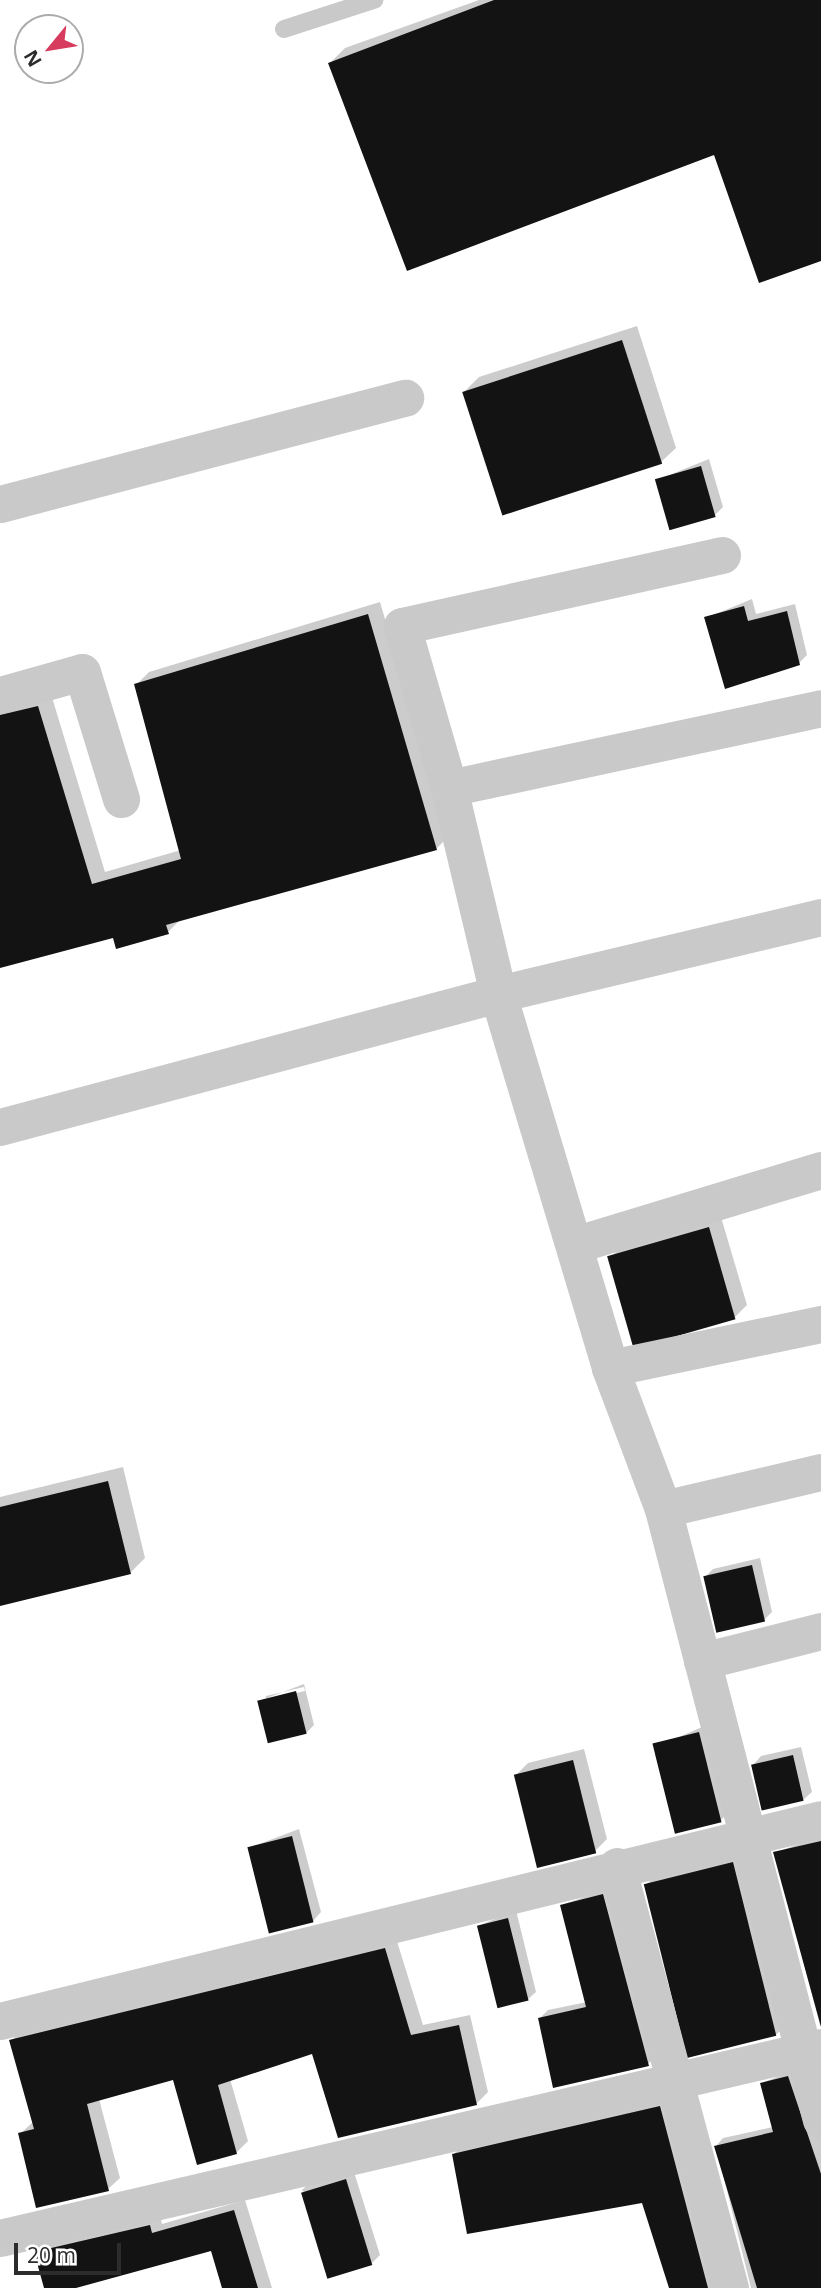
<!DOCTYPE html>
<html>
<head>
<meta charset="utf-8">
<style>
	body { margin:0 }
	#map { position:relative; width:821px; height:2288px; overflow:hidden; background:#fff; font-family:"Open Sans",sans-serif }
	div>[style] { position:absolute }
	.shadow>* { inset:0; background:#0003 }
	.building>* { inset:0; background:#131313; transform-origin:0 0 }
	.service>* { height:18px; margin:-9px; padding:0 9px; transform-origin:9px; border-radius:9px; background:#c9c9c9 }
	.minor>* { height:37px; margin:-18.5px; padding:0 18.5px; transform-origin:18.5px; border-radius:18.5px; background:#c9c9c9 }
	span { translate:-50% -50%; white-space:nowrap; text-align:center; line-height:1.15; -webkit-text-stroke:7px #fff; paint-order:stroke }
	.north { position:absolute; left:14px; top:14px; width:70px; height:70px; box-sizing:border-box; background:#fff; border:2px solid #ababab; border-radius:50%; rotate:240deg; font-size:19px; font-weight:700; line-height:28px; text-align:center; color:#2c2c2c }
	.north::after { content:''; display:block; margin:auto; width:24px; height:32px; background:#d73b5d; clip-path:polygon(50% 0,100% 100%,50% 72%,0 100%) }
	.scale { position:absolute; left:14px; top:2243px; width:107px; height:32px; box-sizing:border-box; border:4px solid #2c2c2c; border-top:0; padding-left:9px; font-size:21px; line-height:24px; white-space:nowrap; color:#2c2c2c; -webkit-text-stroke:5px #fff; paint-order:stroke }
</style>
</head>
<body>
<div id="map">
	<div class="shadow">
		<i style="clip-path:polygon(479px 0,821px 0,821px 259px,715px 153px,330px 63px,345px 48px)"></i>
		<i style="clip-path:polygon(637px 326px,676px 448px,661px 462px,464px 392px,479px 377px)"></i>
		<i style="clip-path:polygon(709px 459px,723px 507px,715px 515px,657px 480px)"></i>
		<i style="clip-path:polygon(752px 599px,756px 614px,795px 604px,807px 655px,799px 663px,706px 618px)"></i>
		<i style="clip-path:polygon(380px 602px,449px 836px,436px 849px,181px 919px,168px 932px,114px 936px,0 966px,0 708px,51px 694px,105px 872px,181px 850px,136px 685px,149px 672px)"></i>
		<i style="clip-path:polygon(721px 1217px,747px 1305px,735px 1317px,610px 1258px,622px 1246px)"></i>
		<i style="clip-path:polygon(123px 1467px,145px 1558px,130px 1573px,0 1605px,0 1497px)"></i>
		<i style="clip-path:polygon(760px 1558px,772px 1612px,764px 1620px,705px 1577px,713px 1569px)"></i>
		<i style="clip-path:polygon(evenodd,304px 1684px,314px 1725px,306px 1733px,259px 1701px,304px 1684px,304px 1687px,305px 1691px,266px 1700px,266px 1696px,304px 1687px)"></i>
		<i style="clip-path:polygon(707px 1725px,729px 1812px,721px 1820px,655px 1747px)"></i>
		<i style="clip-path:polygon(801px 1747px,812px 1792px,803px 1800px,753px 1765px,761px 1756px)"></i>
		<i style="clip-path:polygon(584px 1749px,607px 1839px,595px 1851px,516px 1775px,528px 1763px)"></i>
		<i style="clip-path:polygon(299px 1829px,321px 1912px,313px 1921px,249px 1848px)"></i>
		<i style="clip-path:polygon(821px 1835px,821px 2025px,820px 2025px,775px 1853px)"></i>
		<i style="clip-path:polygon(741px 1855px,785px 2026px,777px 2034px,691px 2054px,646px 1885px,654px 1877px)"></i>
		<i style="clip-path:polygon(611px 1887px,656px 2056px,648px 2064px,540px 2018px,548px 2010px,587px 2002px,562px 1905px)"></i>
		<i style="clip-path:polygon(516px 1910px,536px 1992px,527px 2000px,478px 1926px)"></i>
		<i style="clip-path:polygon(396px 1938px,423px 2025px,470px 2015px,488px 2092px,476px 2104px,313px 2052px,230px 2079px,248px 2141px,236px 2153px,174px 2078px,99px 2099px,120px 2178px,108px 2189px,20px 2134px,34px 2121px,11px 2041px,23px 2029px)"></i>
		<i style="clip-path:polygon(796px 2069px,821px 2129px,821px 2288px,751px 2288px,716px 2146px,723px 2138px,773px 2127px,762px 2083px)"></i>
		<i style="clip-path:polygon(667px 2099px,720px 2288px,671px 2288px,643px 2201px,453px 2155px,461px 2147px)"></i>
		<i style="clip-path:polygon(354px 2172px,380px 2255px,371px 2264px,302px 2190px,310px 2182px)"></i>
		<i style="clip-path:polygon(245px 2200px,272px 2288px,223px 2288px,212px 2249px,70px 2288px,46px 2288px,36px 2252px,46px 2242px,160px 2215px,162px 2224px)"></i>
	</div>
	<div class="building">
		<i style="clip-path:polygon(494px 0,821px 0,821px 261px,759px 283px,714px 155px,407px 271px,328px 63px)"></i>
		<i style="left:622px;top:340px;width:130px;height:168px;rotate:72deg"></i>
		<i style="left:701px;top:466px;width:53px;height:48px;rotate:74deg"></i>
		<i style="clip-path:polygon(744px 606px,748px 621px,787px 611px,800px 665px,725px 689px,704px 617px)"></i>
		<i style="clip-path:polygon(368px 614px,437px 850px,166px 925px,169px 934px,116px 949px,113px 938px,0 968px,0 715px,38px 706px,92px 884px,181px 859px,134px 684px)"></i>
		<i style="left:709px;top:1227px;width:96px;height:106px;rotate:74deg"></i>
		<i style="clip-path:polygon(108px 1481px,131px 1574px,0 1606px,0 1507px)"></i>
		<i style="left:752px;top:1565px;width:58px;height:50px;rotate:77deg"></i>
		<i style="left:296px;top:1691px;width:44px;height:40px;rotate:76deg"></i>
		<i style="left:699px;top:1732px;width:93px;height:48px;rotate:76deg"></i>
		<i style="left:793px;top:1755px;width:47px;height:43px;rotate:77deg"></i>
		<i style="left:573px;top:1760px;width:96px;height:61px;rotate:76deg"></i>
		<i style="left:292px;top:1836px;width:89px;height:46px;rotate:76deg"></i>
		<i style="clip-path:polygon(821px 1841px,821px 2027px,773px 1852px)"></i>
		<i style="left:733px;top:1862px;width:179px;height:92px;rotate:76deg"></i>
		<i style="clip-path:polygon(603px 1894px,649px 2066px,553px 2088px,538px 2018px,586px 2007px,560px 1905px)"></i>
		<i style="left:508px;top:1918px;width:85px;height:32px;rotate:76deg"></i>
		<i style="clip-path:polygon(385px 1948px,411px 2035px,459px 2025px,477px 2105px,338px 2138px,312px 2054px,218px 2085px,237px 2154px,197px 2165px,173px 2080px,87px 2104px,109px 2191px,36px 2208px,18px 2133px,34px 2129px,9px 2040px)"></i>
		<i style="clip-path:polygon(788px 2076px,821px 2174px,821px 2288px,757px 2288px,714px 2146px,773px 2132px,760px 2083px)"></i>
		<i style="clip-path:polygon(660px 2106px,708px 2288px,669px 2288px,642px 2203px,467px 2234px,452px 2154px)"></i>
		<i style="left:346px;top:2179px;width:90px;height:47px;rotate:73deg"></i>
		<i style="clip-path:polygon(234px 2210px,258px 2288px,222px 2288px,211px 2251px,76px 2288px,44px 2288px,34px 2252px,150px 2225px,152px 2233px)"></i>
	</div>
	<div class="service">
		<i style="left:284px;top:29px;width:95px;rotate:-17.9deg"></i>
	</div>
	<div class="minor">
		<i style="left:0;top:504px;width:419px;rotate:-14.7deg"></i>
		<i style="left:722px;top:555px;width:328px;rotate:167.5deg"></i>
		<i style="left:402px;top:626px;width:169px;rotate:73.8deg"></i>
		<i style="left:449px;top:788px;width:212px;rotate:76.6deg"></i>
		<i style="left:498px;top:994px;width:390px;rotate:73.3deg"></i>
		<i style="left:610px;top:1368px;width:151px;rotate:69.4deg"></i>
		<i style="left:663px;top:1509px;width:631px;rotate:75.5deg"></i>
		<i style="left:0;top:695px;width:85px;rotate:-15.7deg"></i>
		<i style="left:82px;top:672px;width:133px;rotate:72.9deg"></i>
		<i style="left:449px;top:788px;width:381px;rotate:-12.1deg"></i>
		<i style="left:0;top:1127px;width:515px;rotate:-14.95deg"></i>
		<i style="left:498px;top:994px;width:332px;rotate:-13.4deg"></i>
		<i style="left:574px;top:1245px;width:258px;rotate:-16.9deg"></i>
		<i style="left:610px;top:1368px;width:216px;rotate:-11.8deg"></i>
		<i style="left:663px;top:1509px;width:162px;rotate:-13.2deg"></i>
		<i style="left:702px;top:1661px;width:123px;rotate:-14.1deg"></i>
		<i style="left:617px;top:1866px;width:437px;rotate:75deg"></i>
		<i style="left:0;top:2021px;width:845px;rotate:-13.82deg"></i>
		<i style="left:0;top:2238px;width:843px;rotate:-13.1deg"></i>
	</div>
	<div class="north">N</div>
	<div class="scale">20 m</div>
</div>
</body>
</html>
